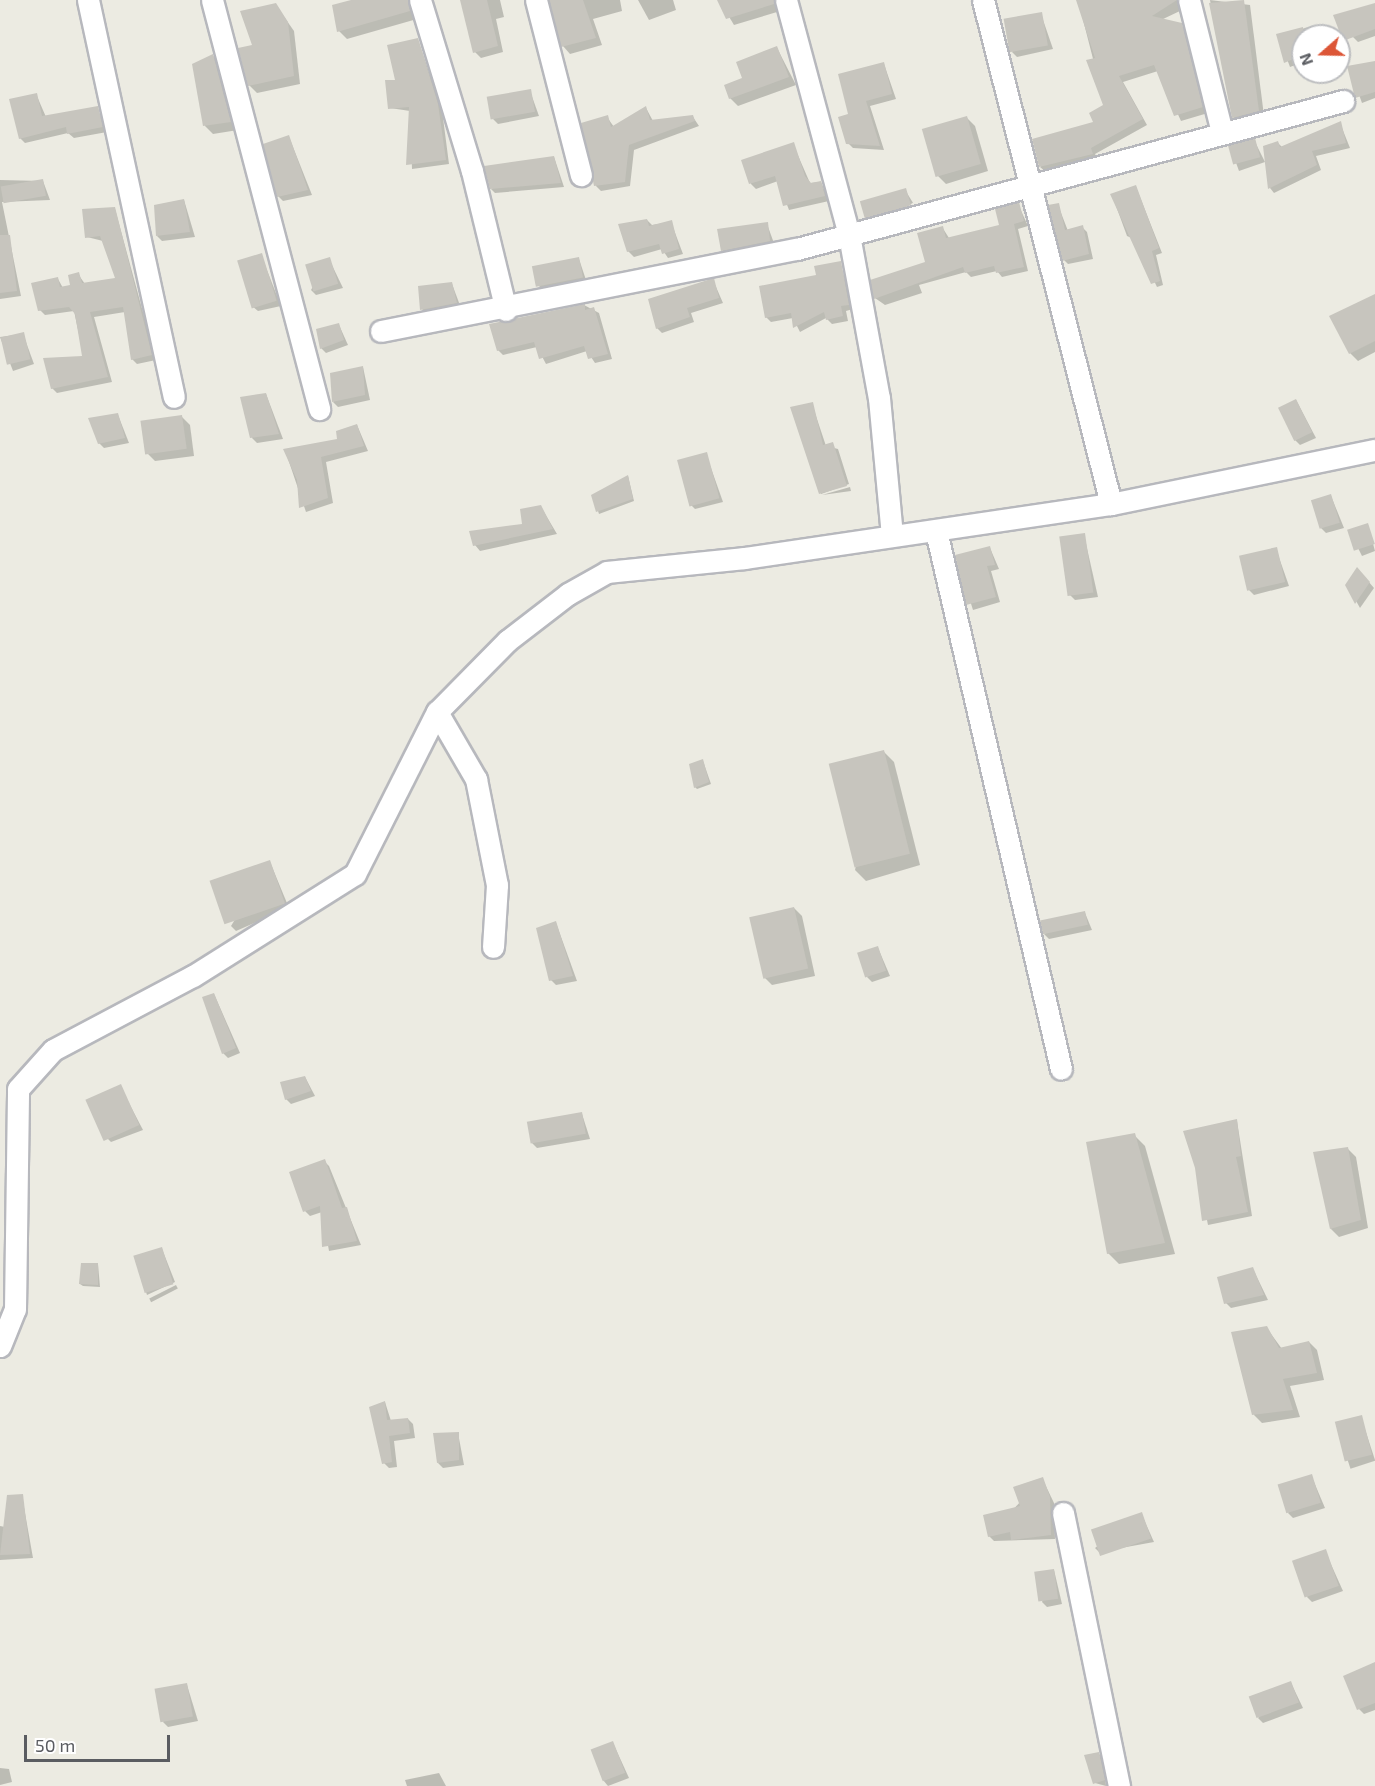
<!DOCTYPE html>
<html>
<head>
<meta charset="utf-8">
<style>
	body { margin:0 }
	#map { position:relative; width:1375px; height:1786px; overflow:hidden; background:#ecebe2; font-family:"Exo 2",sans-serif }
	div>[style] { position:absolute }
	.shadow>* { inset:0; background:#0003; transform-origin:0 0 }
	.building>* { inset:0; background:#c7c5be; transform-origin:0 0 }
	.roads { filter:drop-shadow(2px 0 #b7b8bd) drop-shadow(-2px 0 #b7b8bd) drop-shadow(0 2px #b7b8bd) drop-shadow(0 -2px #b7b8bd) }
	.minor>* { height:21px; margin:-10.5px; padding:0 10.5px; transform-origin:10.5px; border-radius:10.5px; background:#fff }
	span { translate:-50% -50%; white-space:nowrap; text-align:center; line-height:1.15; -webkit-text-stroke:4.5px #fff; paint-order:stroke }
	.north { position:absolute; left:1291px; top:24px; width:60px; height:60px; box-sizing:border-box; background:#fff; border:2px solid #bdbec0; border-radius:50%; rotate:250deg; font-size:16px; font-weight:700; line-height:24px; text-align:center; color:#5a5c61 }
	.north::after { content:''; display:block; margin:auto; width:21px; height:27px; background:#dc5637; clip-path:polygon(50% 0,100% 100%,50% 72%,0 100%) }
	.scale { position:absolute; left:24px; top:1735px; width:146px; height:27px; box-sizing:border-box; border:3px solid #5a5c61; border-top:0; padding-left:8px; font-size:18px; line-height:21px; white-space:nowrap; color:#5a5c61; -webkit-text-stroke:4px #fff; paint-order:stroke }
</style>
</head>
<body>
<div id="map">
	<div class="shadow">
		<i style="clip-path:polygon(356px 0,416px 0,417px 19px,347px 39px,339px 31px)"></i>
		<i style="clip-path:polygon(462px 0,500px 0,504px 17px,496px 19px,503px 52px,481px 58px,475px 52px)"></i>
		<i style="clip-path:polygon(550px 0,620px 0,622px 11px,593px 19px,602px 45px,570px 54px,563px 46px)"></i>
		<i style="clip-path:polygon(638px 0,673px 0,676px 10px,649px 20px)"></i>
		<i style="clip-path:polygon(719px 0,774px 0,777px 12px,734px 25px)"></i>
		<i style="clip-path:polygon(1078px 0,1177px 0,1182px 10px,1161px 20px,1187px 31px,1208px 113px,1181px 121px,1158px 71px,1123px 82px,1147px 125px,1095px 154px,1098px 160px,1046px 172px,1040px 167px,1096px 123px,1105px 106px)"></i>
		<i style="clip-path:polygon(1210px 0,1250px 5px,1264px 116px,1239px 123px,1233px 117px)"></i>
		<i style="clip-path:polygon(275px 4px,294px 31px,300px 84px,257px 93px,249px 85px,254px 46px)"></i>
		<i style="clip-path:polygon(1375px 8px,1375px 36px,1358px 42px,1353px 37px)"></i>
		<i style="clip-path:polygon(1041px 14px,1053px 49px,1017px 57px,1012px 52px)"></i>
		<i style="clip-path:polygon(1309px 27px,1315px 36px,1303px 36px,1303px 62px,1290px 67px,1278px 35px)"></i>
		<i style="clip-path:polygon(418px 40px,442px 110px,449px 164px,412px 169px,410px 111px,390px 108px)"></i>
		<i style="clip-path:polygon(777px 48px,796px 85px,738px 106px,730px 98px)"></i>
		<i style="clip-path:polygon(213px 56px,221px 64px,238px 130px,213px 134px,205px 126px)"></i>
		<i style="clip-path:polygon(1375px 62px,1375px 98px,1362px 103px,1349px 67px)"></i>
		<i style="clip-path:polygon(884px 64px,896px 99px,870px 106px,884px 150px,853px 148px,848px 143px,850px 115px)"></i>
		<i style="clip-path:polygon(530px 91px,539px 116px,498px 124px,493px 119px)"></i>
		<i style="clip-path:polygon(36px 94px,46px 117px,97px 108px,107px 132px,74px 138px,68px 133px,25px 143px,20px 138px)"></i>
		<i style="clip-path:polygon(646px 108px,653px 121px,693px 117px,699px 126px,634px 150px,630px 186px,601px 191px,596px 186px,607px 117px,614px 127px)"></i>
		<i style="clip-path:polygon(967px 118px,975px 126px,988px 171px,946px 184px,938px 176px)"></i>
		<i style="clip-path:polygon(1340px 123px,1350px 148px,1316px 156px,1321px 170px,1274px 193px,1270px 188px,1278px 143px,1283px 148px)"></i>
		<i style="clip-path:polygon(289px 137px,312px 195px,283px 201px,278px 196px)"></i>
		<i style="clip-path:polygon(1254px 140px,1265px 162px,1239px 171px,1230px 146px)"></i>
		<i style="clip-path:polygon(793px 144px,810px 183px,821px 182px,829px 201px,789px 210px,778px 181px,756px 189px,751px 184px,743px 161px)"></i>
		<i style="clip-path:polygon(554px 157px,564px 187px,495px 193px,491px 189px)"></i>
		<i style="clip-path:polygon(0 180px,43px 181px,50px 200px,2px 202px,21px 296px,0 299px)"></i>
		<i style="clip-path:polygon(1136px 187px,1162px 253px,1156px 255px,1163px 285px,1157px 287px,1134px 239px,1127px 236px,1112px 195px)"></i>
		<i style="left:905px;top:190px;width:15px;height:45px;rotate:58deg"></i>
		<i style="clip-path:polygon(184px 200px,195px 237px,162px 241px,157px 236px)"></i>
		<i style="clip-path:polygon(1018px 204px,1028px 226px,1018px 229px,1028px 271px,1002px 277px,997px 271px,971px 277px,966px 272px,919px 285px,922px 293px,885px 305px,875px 298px,927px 263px,942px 227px,949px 238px,1001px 226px)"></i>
		<i style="clip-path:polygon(1058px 205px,1068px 231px,1082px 227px,1087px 232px,1093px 259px,1068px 264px,1064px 260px)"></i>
		<i style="clip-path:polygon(914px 206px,915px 210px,867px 218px)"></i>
		<i style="clip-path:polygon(115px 209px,156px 360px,137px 364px,132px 359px,125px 312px,94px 317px,112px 382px,57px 393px,52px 388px,84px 358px,74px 311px,45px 315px,40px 310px,58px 279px,63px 288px,72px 286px,78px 274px,85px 284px,117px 279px,103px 241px,87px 237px)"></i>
		<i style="clip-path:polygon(647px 220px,652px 225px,671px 222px,683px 254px,668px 258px,662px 249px,634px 257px,628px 251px)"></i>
		<i style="clip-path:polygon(767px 224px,775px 246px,727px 255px,722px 250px)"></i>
		<i style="clip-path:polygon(261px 255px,281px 306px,258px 311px,252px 306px)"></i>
		<i style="clip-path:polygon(329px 259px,343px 288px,316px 295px,311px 290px)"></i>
		<i style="clip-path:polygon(579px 259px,587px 283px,544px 292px,539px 286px)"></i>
		<i style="clip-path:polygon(840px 262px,853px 309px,846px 311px,848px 321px,832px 324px,826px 318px,800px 332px,793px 318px,771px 322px,766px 317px)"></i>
		<i style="clip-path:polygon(713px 280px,723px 303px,691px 313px,694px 322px,662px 333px,657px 328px)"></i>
		<i style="clip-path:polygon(452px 284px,461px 308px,427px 315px,422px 310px)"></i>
		<i style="clip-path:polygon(1375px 296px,1375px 352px,1358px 361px,1350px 353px)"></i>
		<i style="clip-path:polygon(584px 305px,599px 313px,612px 359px,595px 363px,587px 351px,546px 364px,537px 347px,503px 355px,498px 350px)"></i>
		<i style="clip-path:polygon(339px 325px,348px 345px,326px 353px,321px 348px)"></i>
		<i style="clip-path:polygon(23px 334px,34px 364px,13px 371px,0 337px)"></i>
		<i style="clip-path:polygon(363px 367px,370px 400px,338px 407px,333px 402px)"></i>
		<i style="clip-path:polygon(266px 394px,283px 439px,257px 443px,252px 438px)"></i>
		<i style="clip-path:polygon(1296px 400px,1316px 438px,1300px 445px,1295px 440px)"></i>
		<i style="clip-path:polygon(812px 404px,826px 446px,838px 449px,849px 484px,821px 494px,792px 409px)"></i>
		<i style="clip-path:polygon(118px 415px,129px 443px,104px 448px,99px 443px)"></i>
		<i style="clip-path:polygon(182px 417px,190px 425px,194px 456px,155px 461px,147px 453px)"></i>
		<i style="clip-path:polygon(357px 425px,368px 451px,326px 462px,333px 503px,306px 512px,285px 450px,338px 440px)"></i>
		<i style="clip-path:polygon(706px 454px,723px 502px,695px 509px,690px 504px)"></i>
		<i style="clip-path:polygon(628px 476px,634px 501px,599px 514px,593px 495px)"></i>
		<i style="clip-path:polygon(850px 487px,851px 491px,822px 495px)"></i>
		<i style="clip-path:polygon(1331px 496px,1344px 528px,1326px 533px,1321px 528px)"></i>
		<i style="clip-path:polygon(541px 507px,557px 534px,480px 551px,475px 545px,524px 525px)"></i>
		<i style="clip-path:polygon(1368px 525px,1375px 551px,1362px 556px,1350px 532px)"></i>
		<i style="clip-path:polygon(1084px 535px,1098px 597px,1075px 600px,1070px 595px)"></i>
		<i style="clip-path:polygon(990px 548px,999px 569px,991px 571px,1000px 602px,973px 610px,956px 556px)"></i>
		<i style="clip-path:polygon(1276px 549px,1289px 586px,1254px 595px,1249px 590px)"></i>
		<i style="clip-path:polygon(1362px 574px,1374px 588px,1360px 608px,1347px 585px)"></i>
		<i style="clip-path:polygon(883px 751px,894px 762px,920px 865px,866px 881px,855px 870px)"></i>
		<i style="clip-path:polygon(703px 761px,711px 784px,697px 789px,695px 787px)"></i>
		<i style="clip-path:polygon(270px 862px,289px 908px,236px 931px,231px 926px)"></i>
		<i style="clip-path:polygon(794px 908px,802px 916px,815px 976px,772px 985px,764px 977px)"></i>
		<i style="clip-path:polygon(1085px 913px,1092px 930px,1049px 939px,1044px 934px)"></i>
		<i style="clip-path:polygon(556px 923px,577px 981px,556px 985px,551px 980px)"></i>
		<i style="clip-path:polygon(878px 948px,890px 976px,872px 982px,867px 977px)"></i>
		<i style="clip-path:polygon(214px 994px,240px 1053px,228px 1058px,223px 1053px)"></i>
		<i style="clip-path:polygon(305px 1077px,315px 1096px,291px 1104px,286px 1099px)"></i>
		<i style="clip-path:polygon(120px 1086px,143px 1130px,111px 1142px,106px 1137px)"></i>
		<i style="clip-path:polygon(582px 1114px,590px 1139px,537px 1148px,532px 1143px)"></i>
		<i style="clip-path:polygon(1237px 1121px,1252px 1216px,1208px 1225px,1196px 1167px)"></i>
		<i style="clip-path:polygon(1134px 1135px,1145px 1146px,1175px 1254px,1119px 1264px,1108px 1253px)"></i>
		<i style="clip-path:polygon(1348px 1149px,1356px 1157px,1368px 1228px,1339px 1237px,1331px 1229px)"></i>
		<i style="clip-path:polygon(324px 1161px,329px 1166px,361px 1245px,329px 1251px,322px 1212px,310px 1216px,305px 1211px)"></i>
		<i style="clip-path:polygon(162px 1249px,175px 1282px,147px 1295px,135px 1257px)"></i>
		<i style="clip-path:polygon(98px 1264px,100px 1287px,83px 1286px,80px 1284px)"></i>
		<i style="clip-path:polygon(1253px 1269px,1268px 1300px,1231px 1308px,1226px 1303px)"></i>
		<i style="left:176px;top:1285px;width:4px;height:30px;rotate:63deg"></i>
		<i style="clip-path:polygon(1266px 1327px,1282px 1349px,1309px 1342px,1317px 1350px,1324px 1380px,1290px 1386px,1300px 1417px,1262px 1423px,1254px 1415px)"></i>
		<i style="clip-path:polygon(385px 1402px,391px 1421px,408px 1419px,413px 1424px,415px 1438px,394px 1441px,397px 1467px,389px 1468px,384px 1463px)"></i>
		<i style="left:1361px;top:1417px;width:46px;height:26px;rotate:72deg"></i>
		<i style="clip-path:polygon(458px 1433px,464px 1465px,443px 1468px,438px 1463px)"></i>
		<i style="clip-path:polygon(1311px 1475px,1325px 1508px,1293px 1518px,1288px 1513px)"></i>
		<i style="clip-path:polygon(1042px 1478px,1054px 1503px,1055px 1539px,994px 1541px,989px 1536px)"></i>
		<i style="clip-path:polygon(22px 1496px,33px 1558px,0 1560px,0 1526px,5px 1527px)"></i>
		<i style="clip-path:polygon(1141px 1513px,1154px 1542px,1099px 1552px,1095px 1548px)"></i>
		<i style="clip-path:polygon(1325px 1551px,1343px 1591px,1312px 1602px,1307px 1597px)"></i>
		<i style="clip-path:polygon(1054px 1570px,1062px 1604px,1047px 1607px,1042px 1602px)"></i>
		<i style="clip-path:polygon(1375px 1667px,1375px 1710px,1364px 1714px,1359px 1709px)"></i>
		<i style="clip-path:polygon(1291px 1683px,1303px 1708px,1263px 1723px,1258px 1718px)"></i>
		<i style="clip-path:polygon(187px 1685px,198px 1721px,168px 1727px,163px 1722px)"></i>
		<i style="clip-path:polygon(613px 1743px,629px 1778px,608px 1786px,603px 1780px)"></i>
		<i style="clip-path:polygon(1099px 1754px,1104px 1759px,1106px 1786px,1095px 1783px)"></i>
		<i style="clip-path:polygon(0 1768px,9px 1769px,12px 1782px,0 1785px)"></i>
		<i style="clip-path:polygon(439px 1773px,446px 1786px,407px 1786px,405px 1780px)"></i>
	</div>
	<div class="building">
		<i style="clip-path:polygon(351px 0,408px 0,410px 11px,337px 32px,332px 5px)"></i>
		<i style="clip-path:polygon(460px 0,487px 0,498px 46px,473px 53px)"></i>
		<i style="clip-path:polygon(549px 0,583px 0,596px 38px,561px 47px)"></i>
		<i style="clip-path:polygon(717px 0,774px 0,774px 4px,726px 19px)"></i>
		<i style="clip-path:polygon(1076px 0,1177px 0,1152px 16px,1182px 23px,1203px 107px,1174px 116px,1154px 65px,1119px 76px,1143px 119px,1091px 148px,1093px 154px,1039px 167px,1032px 139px,1093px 122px,1089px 113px,1103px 105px,1086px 60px,1095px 58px)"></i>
		<i style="clip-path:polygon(1244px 0,1259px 111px,1232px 118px,1209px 3px)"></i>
		<i style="clip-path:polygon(276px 3px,288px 22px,294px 76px,248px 86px,238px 48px,252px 45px,240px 11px)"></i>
		<i style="clip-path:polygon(1375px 3px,1375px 29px,1343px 41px,1333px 15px)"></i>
		<i style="left:1042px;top:12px;width:34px;height:39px;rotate:80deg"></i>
		<i style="clip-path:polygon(1303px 27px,1303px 55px,1284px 63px,1276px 34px)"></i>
		<i style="clip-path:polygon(418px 38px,438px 104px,446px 160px,406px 165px,409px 107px,388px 109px,385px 80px,395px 80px,387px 45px)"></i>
		<i style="clip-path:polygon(777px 46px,789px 77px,729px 99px,724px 85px,742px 78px,736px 62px)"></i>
		<i style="clip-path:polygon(213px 54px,231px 122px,203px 126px,192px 64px)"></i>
		<i style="clip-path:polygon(1375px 61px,1375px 92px,1355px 98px,1347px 66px)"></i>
		<i style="clip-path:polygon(884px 62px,892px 94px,866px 101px,880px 146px,846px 144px,838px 117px,848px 114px,838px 74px)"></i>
		<i style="left:531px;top:89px;width:23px;height:45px;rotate:80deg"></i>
		<i style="clip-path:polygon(37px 93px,42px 116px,98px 106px,103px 127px,67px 134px,66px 127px,19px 139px,9px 99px)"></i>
		<i style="clip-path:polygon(646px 106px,650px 120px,693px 115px,695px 121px,629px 145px,625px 182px,594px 186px,581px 123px,608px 115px,611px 127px)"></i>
		<i style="left:967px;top:116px;width:50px;height:47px;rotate:74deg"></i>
		<i style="clip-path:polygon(1341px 121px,1346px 143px,1312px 151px,1317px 165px,1268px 189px,1263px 146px,1278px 141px,1280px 147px)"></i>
		<i style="clip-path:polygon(289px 135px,308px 190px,277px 197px,263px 144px)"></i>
		<i style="left:1255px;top:138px;width:20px;height:28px;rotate:75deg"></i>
		<i style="clip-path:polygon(794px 142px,805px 176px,811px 183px,821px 181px,825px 196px,783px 206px,775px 176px,749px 184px,741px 160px)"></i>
		<i style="clip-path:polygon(554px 156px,561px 183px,490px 189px,484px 166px)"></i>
		<i style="left:43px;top:179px;width:17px;height:43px;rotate:80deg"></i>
		<i style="clip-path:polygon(1136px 185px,1159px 248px,1152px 251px,1160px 281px,1151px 284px,1110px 194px)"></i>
		<i style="left:906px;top:188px;width:18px;height:48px;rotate:74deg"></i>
		<i style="clip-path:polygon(184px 199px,190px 232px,156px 236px,154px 205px)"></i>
		<i style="clip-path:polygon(1019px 202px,1024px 221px,1014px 224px,1024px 267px,996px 273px,994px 266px,965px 273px,963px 267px,874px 299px,870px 280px,925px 262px,917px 233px,943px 226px,946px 238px,999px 225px,995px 209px)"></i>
		<i style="clip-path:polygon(1059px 203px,1065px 230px,1083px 225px,1089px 254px,1062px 261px,1048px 205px)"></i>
		<i style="clip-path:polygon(115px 207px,152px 355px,131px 360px,123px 307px,90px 312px,108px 377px,51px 389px,43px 358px,82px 356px,75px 314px,69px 307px,38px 311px,31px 283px,58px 277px,60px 287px,70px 285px,68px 275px,79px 272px,82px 283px,115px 278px,100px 236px,85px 238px,82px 209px)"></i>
		<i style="clip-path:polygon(647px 219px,649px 226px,672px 220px,679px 249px,662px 254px,659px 244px,627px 252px,618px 224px)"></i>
		<i style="clip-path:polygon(768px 222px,770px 241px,721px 251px,717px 229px)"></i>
		<i style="clip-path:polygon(0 235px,10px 235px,17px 291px,0 293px)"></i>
		<i style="left:262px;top:253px;width:50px;height:26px;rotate:73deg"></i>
		<i style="left:330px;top:257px;width:28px;height:26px;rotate:73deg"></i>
		<i style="left:579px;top:257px;width:21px;height:48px;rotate:79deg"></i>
		<i style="clip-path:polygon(841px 261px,849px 305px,841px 306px,843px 316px,826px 320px,824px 312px,793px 328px,791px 313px,765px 318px,759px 286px,816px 275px,814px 266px)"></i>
		<i style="clip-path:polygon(714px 278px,719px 298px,687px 308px,690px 317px,656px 329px,648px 299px)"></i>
		<i style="clip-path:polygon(452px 282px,457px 303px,420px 310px,418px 286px)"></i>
		<i style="clip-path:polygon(1375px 294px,1375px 341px,1349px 354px,1329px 316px)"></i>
		<i style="clip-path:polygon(585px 304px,585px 310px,594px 307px,608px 354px,588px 359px,584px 346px,539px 359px,534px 342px,497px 351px,489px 324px)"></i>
		<i style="clip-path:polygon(339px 323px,344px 340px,320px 349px,316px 329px)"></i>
		<i style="left:24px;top:332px;width:28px;height:24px;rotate:77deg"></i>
		<i style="clip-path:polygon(363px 366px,365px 395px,332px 402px,330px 373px)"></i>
		<i style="clip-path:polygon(266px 393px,279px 434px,250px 438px,240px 397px)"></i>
		<i style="left:1296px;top:399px;width:37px;height:20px;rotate:64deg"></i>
		<i style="clip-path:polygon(813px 402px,823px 445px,833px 442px,847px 486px,819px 494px,790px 407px)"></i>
		<i style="clip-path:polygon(118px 413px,125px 438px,98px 444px,88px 418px)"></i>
		<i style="left:182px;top:415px;width:34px;height:42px;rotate:82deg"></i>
		<i style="clip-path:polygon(357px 424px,364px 446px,321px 457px,328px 498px,299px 508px,297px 480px,283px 449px,337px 439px,336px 431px)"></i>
		<i style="left:707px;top:452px;width:48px;height:31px;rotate:75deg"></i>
		<i style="clip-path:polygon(628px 475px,633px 499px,596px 512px,591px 495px)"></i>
		<i style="left:1331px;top:494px;width:30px;height:21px;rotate:73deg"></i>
		<i style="clip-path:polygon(541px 505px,553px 529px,473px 546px,469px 531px,522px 524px,520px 509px)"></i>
		<i style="left:1368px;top:523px;width:22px;height:22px;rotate:72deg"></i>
		<i style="left:1085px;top:533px;width:60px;height:26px;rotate:82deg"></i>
		<i style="clip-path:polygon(990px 546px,995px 565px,987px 566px,996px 597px,966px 605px,955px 555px)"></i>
		<i style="left:1277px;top:547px;width:36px;height:39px;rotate:77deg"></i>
		<i style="clip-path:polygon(1357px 567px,1370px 582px,1355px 604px,1345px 585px)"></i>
		<i style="left:884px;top:750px;width:107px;height:57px;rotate:76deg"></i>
		<i style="clip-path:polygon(703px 759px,709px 782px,694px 788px,689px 764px)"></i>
		<i style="left:270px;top:860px;width:46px;height:64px;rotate:71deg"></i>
		<i style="left:794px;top:907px;width:63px;height:46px;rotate:77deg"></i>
		<i style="left:1085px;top:911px;width:14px;height:46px;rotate:78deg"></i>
		<i style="clip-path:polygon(556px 921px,573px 976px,549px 981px,536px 928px)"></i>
		<i style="left:878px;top:946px;width:26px;height:22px;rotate:72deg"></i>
		<i style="clip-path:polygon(214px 993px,236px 1048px,222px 1054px,202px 997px)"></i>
		<i style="clip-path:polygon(305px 1076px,311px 1091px,285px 1100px,280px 1082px)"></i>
		<i style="left:121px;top:1084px;width:45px;height:39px;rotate:66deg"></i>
		<i style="left:582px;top:1112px;width:22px;height:56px;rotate:80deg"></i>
		<i style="clip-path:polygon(1237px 1119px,1241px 1156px,1236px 1157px,1248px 1212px,1202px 1221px,1195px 1168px,1183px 1131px)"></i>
		<i style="clip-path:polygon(1135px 1133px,1165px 1243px,1107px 1254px,1086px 1142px)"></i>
		<i style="clip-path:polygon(1348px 1147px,1361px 1220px,1330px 1229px,1313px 1152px)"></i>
		<i style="clip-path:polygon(325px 1159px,342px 1208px,347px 1207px,357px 1241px,322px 1247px,320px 1206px,303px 1212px,289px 1172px)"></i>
		<i style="left:162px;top:1247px;width:39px;height:30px;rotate:73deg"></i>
		<i style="clip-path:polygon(81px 1263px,98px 1263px,98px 1285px,79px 1284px)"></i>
		<i style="clip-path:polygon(1253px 1267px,1264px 1295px,1224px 1304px,1217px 1277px)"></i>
		<i style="clip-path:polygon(1267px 1326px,1279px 1348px,1309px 1341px,1317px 1373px,1283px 1379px,1293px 1410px,1252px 1415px,1231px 1332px)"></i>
		<i style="clip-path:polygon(385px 1401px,387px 1420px,408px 1418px,410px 1433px,389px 1436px,392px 1462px,382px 1464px,369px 1407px)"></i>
		<i style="left:1362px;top:1415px;width:41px;height:28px;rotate:76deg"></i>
		<i style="clip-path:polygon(459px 1432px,459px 1460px,437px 1463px,433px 1433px)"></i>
		<i style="left:1312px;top:1474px;width:30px;height:36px;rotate:73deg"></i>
		<i style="clip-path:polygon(1043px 1477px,1050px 1497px,1051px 1535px,1011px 1540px,1010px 1532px,988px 1537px,983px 1515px,1020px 1506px,1013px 1487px)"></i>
		<i style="clip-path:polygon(23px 1494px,30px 1554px,0 1555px,7px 1495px)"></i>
		<i style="left:1142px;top:1512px;width:28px;height:54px;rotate:71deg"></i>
		<i style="left:1326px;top:1549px;width:39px;height:36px;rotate:71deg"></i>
		<i style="left:1054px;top:1569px;width:30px;height:20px;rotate:82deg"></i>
		<i style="clip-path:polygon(1375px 1662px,1375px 1703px,1357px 1710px,1343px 1676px)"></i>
		<i style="left:1291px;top:1681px;width:23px;height:45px;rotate:70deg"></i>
		<i style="left:187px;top:1683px;width:34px;height:33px;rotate:80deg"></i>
		<i style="left:613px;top:1741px;width:34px;height:24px;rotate:69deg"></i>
		<i style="clip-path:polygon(1099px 1752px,1105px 1780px,1093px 1784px,1084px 1755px)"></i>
	</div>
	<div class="roads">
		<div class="minor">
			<i style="left:88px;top:0;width:406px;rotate:77.8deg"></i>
			<i style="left:212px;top:0;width:423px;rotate:75.3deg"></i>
			<i style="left:420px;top:0;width:179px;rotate:73.1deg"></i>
			<i style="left:472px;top:171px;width:143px;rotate:76.3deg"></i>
			<i style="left:536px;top:0;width:181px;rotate:75.6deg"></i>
			<i style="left:786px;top:0;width:243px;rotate:75deg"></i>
			<i style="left:849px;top:235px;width:166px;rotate:79.6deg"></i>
			<i style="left:879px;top:398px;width:138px;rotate:84.6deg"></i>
			<i style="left:983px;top:0;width:520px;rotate:75.75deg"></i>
			<i style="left:1189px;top:0;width:136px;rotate:76deg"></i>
			<i style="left:381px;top:331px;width:424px;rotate:-11.2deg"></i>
			<i style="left:797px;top:249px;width:566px;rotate:-15.17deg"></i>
			<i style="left:936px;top:531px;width:552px;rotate:76.92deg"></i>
			<i style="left:437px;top:712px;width:78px;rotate:59.8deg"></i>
			<i style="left:476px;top:779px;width:108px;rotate:78.8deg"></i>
			<i style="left:497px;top:885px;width:62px;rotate:93.7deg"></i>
			<i style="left:0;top:1346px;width:40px;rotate:-68deg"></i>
			<i style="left:15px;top:1309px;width:220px;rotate:-89.2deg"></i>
			<i style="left:18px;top:1089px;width:52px;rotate:-48.1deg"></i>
			<i style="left:53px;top:1050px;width:158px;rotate:-27.9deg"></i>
			<i style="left:193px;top:976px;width:191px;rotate:-32.2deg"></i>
			<i style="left:355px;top:874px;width:182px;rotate:-63.2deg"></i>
			<i style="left:437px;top:712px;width:100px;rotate:-45.4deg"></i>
			<i style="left:507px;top:641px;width:77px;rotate:-37.6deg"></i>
			<i style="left:568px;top:594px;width:45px;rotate:-29.4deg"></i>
			<i style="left:607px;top:572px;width:138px;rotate:-5.8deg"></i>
			<i style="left:744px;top:558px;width:371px;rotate:-8.4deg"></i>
			<i style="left:1111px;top:504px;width:269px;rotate:-11.6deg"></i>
			<i style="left:1063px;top:1513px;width:279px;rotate:78.4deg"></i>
		</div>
	</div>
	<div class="north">N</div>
	<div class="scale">50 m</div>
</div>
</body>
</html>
